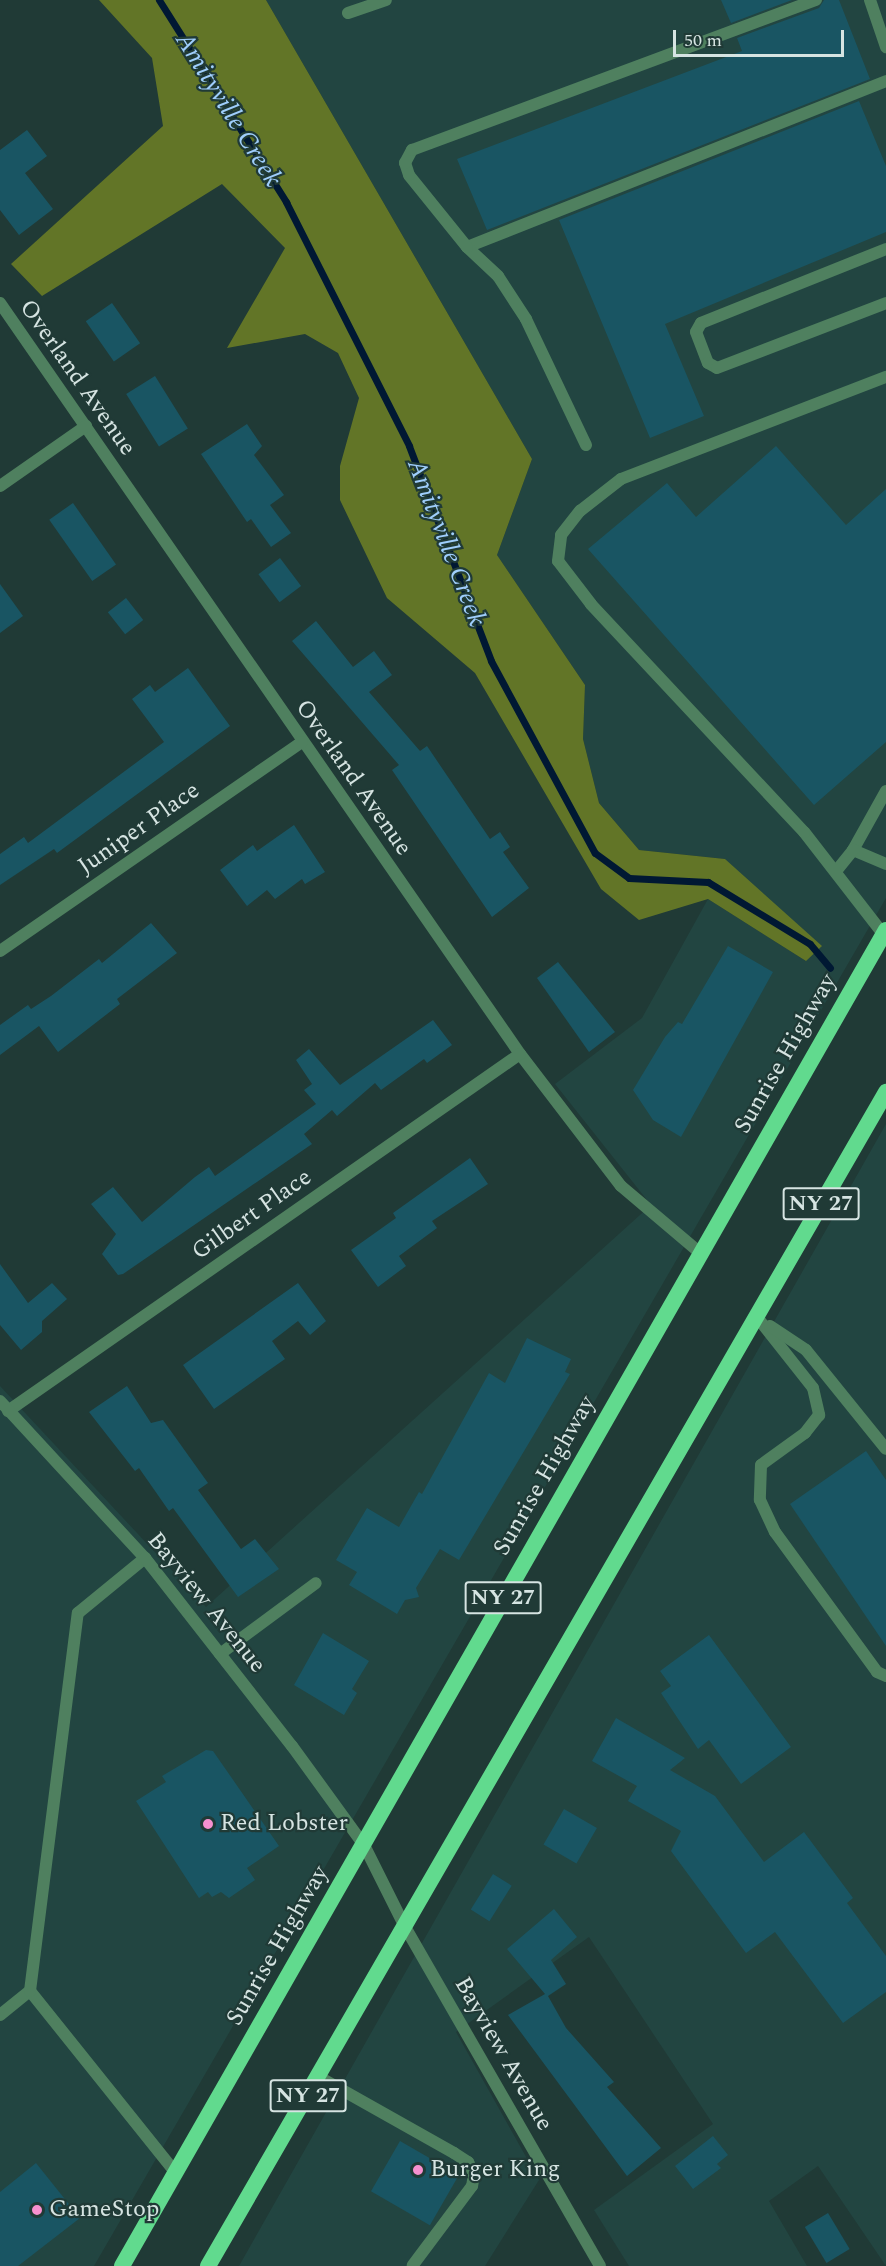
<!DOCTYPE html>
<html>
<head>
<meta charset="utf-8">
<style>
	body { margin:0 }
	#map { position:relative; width:886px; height:2266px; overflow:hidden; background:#203a36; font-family:Spectral,serif }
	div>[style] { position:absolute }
	.built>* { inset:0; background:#224541 }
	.forest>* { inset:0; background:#627527 }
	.stream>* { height:7px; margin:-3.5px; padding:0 3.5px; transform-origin:3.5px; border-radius:3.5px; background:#001833 }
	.building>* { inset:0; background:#195563; transform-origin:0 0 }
	.service>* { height:12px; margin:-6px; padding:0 6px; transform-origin:6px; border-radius:6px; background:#4f805f }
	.minor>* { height:12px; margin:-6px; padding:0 6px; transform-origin:6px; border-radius:6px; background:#4f805f }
	.tertiary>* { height:12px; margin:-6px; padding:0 6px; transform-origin:6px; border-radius:6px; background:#4f805f }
	.trunk>* { height:16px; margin:-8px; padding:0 8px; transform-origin:8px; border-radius:8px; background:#61da8e }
	.dots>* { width:16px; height:16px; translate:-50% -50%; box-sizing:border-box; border:3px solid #203a36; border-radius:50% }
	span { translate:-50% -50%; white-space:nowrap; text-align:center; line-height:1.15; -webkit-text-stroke:4.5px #203a36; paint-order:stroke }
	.shield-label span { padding:2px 4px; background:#203a36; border:2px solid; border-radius:4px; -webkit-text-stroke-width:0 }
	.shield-label { font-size:22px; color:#d6e4e2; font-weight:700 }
	.street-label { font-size:24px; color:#d6e4e2 }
	.poi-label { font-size:24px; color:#d6e4e2 }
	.left { translate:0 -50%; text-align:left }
	.water-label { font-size:26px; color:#9fcefc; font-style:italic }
	.scale { position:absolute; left:673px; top:30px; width:171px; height:27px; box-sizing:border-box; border:3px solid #d6e4e2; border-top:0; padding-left:8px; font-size:18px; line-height:21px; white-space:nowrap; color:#d6e4e2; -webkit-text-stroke:4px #203a36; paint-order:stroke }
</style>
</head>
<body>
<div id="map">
	<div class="built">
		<i style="clip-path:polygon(266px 0,886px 0,886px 898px,94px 2266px,0 2266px,0 1386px,206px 1607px,651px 1205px,555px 1084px,642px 1018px,708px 899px,806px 961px,725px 859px,639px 850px,599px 803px,583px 739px,585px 685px,497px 555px,532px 459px)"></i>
		<i style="clip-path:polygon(886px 1124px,886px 2266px,818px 2166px,769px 2201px,807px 2266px,629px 2266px,594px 2210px,713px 2124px,589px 1937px,456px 2032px,539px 2180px,485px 2266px,239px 2266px)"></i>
	</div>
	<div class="forest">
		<i style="clip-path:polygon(99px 0,266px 0,532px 459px,497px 555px,585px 685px,583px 739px,599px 803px,639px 850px,725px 859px,822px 946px,806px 961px,708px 899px,639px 920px,601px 889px,475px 673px,387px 598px,340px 500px,340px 466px,359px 398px,338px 353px,305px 334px,227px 348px,285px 248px,222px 184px,42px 296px,11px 264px,163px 126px,152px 58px)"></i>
	</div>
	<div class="stream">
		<i style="left:159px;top:0;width:239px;rotate:57.8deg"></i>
		<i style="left:286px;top:202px;width:273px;rotate:63.2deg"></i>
		<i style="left:409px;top:446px;width:230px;rotate:69.1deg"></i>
		<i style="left:491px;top:661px;width:218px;rotate:61.6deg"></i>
		<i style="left:595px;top:853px;width:42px;rotate:36.3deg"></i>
		<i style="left:629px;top:878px;width:79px;rotate:2.9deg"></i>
		<i style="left:708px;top:882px;width:119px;rotate:31.3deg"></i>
		<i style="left:810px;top:944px;width:31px;rotate:50deg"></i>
	</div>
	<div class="building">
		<i style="clip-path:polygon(721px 0,792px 0,731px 23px)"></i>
		<i style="clip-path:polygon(824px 0,839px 0,870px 79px,487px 230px,457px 159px,742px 51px,737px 38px,819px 8px)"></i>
		<i style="clip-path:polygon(859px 101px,886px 166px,886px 232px,665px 324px,704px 416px,650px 438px,559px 220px)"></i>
		<i style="clip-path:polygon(27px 130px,47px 156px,25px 173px,53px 209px,19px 235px,0 210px,0 150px)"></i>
		<i style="left:112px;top:303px;width:49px;height:32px;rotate:55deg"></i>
		<i style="left:155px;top:376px;width:62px;height:34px;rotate:58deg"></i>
		<i style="clip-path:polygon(247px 424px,262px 446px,254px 455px,284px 495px,270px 505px,291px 533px,271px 547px,251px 519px,247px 522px,201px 454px)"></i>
		<i style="clip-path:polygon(776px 446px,846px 525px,886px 489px,886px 742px,814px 805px,588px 549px,667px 483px,696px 517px)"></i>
		<i style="left:73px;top:503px;width:75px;height:29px;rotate:55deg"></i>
		<i style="left:280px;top:558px;width:35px;height:27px;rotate:53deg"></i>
		<i style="clip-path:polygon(0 584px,23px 616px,0 633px)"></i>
		<i style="left:126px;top:598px;width:28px;height:23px;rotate:52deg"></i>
		<i style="clip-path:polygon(316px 621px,353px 667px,374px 651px,392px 675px,369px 692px,420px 751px,427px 746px,490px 839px,500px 832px,510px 847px,503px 852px,529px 888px,492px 917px,392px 770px,399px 765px,292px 641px)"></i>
		<i style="clip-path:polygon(188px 668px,230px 726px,57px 853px,54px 849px,0 885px,0 854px,24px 837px,28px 843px,164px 742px,132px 699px,150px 685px,155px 692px)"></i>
		<i style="clip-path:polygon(294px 825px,325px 872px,305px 884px,302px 879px,275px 899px,267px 890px,247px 906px,220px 870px,253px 845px,257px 851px)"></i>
		<i style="clip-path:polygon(151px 923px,177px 953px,117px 999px,120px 1004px,58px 1052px,39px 1026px,0 1055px,0 1025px,28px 1005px,31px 1009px,51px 996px,99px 959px,102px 963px)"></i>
		<i style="clip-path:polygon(728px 946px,773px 972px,681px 1137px,653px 1120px,633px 1090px,665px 1037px,678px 1022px,682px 1024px)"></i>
		<i style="clip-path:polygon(558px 962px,615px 1032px,589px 1052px,537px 978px)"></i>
		<i style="clip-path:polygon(433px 1020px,452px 1045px,427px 1063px,424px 1059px,381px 1090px,375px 1083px,337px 1116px,332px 1110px,304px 1134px,312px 1144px,123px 1274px,118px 1275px,102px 1254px,116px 1234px,91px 1204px,113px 1187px,142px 1222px,195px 1177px,209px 1167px,215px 1176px,316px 1104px,304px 1090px,312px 1084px,296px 1060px,309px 1049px,340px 1085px)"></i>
		<i style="clip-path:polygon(470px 1158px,488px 1184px,432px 1221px,437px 1228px,399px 1256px,406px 1266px,378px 1287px,351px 1250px,396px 1218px,393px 1213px)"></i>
		<i style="clip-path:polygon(0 1264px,28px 1303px,52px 1283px,67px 1299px,42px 1321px,42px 1332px,21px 1350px,0 1325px)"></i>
		<i style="clip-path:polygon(298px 1283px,326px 1321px,310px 1335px,298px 1321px,272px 1341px,285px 1359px,214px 1409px,183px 1365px)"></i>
		<i style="clip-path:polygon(527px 1338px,571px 1359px,565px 1372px,570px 1374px,459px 1560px,440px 1549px,416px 1588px,419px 1597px,405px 1600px,397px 1614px,349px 1585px,357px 1572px,336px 1560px,367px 1508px,399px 1527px,419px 1492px,422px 1494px,489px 1373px,505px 1383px)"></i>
		<i style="clip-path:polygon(127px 1386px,151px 1423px,163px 1420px,208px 1483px,198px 1490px,241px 1549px,255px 1539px,279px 1569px,238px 1597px,173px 1508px,169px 1511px,139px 1468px,135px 1471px,89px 1412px)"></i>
		<i style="clip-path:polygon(866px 1451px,886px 1480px,886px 1646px,790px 1504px)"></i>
		<i style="clip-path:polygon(323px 1633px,369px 1661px,352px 1689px,357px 1693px,344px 1715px,294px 1685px)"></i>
		<i style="clip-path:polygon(709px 1635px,791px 1747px,741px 1784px,709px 1740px,698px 1749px,661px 1693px,671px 1686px,660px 1671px)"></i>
		<i style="clip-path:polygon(616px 1718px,685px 1758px,670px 1770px,715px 1796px,764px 1862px,804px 1832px,853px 1898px,847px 1903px,886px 1956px,886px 1992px,843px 2023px,775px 1932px,746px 1953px,671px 1851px,681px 1831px,628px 1801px,637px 1786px,592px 1761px)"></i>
		<i style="clip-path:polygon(206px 1750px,213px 1751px,279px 1846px,247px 1868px,255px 1880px,229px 1898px,221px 1892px,212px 1897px,208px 1892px,199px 1898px,136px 1801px,166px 1782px,162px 1776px)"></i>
		<i style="left:564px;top:1809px;width:38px;height:41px;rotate:30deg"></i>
		<i style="left:493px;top:1874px;width:22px;height:42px;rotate:32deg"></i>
		<i style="clip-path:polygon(554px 1909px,577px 1937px,551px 1960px,566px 1984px,548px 1996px,566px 2028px,614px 2082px,607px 2087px,661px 2148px,627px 2176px,508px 2015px,545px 1994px,507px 1949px)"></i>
		<i style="clip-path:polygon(713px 2136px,728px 2155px,717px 2164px,721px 2168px,693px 2189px,675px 2166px)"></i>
		<i style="left:400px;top:2141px;width:68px;height:58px;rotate:30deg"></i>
		<i style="clip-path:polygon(36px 2163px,80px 2218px,18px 2266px,0 2266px,0 2192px)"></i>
		<i style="left:828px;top:2213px;width:42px;height:27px;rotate:59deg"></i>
	</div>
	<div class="service">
		<i style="left:870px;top:0;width:50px;rotate:71.2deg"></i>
		<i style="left:467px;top:247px;width:451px;rotate:-21.6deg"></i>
		<i style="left:886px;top:249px;width:199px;rotate:158.2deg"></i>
		<i style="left:701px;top:323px;width:10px;rotate:119deg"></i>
		<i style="left:696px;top:332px;width:33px;rotate:69deg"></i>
		<i style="left:708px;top:363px;width:10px;rotate:29deg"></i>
		<i style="left:717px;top:368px;width:181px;rotate:-21deg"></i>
		<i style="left:586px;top:445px;width:140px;rotate:-115.5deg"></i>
		<i style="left:526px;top:319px;width:51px;rotate:-123.1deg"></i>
		<i style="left:498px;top:276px;width:42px;rotate:-136.9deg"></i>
		<i style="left:467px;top:247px;width:92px;rotate:-128.9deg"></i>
		<i style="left:409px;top:175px;width:13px;rotate:-108deg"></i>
		<i style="left:405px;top:163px;width:15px;rotate:-62deg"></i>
		<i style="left:412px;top:150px;width:431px;rotate:-20.4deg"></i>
		<i style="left:886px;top:791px;width:68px;rotate:119.2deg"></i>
		<i style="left:853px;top:850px;width:36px;rotate:23deg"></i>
		<i style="left:837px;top:870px;width:26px;rotate:-51deg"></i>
		<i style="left:884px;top:935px;width:130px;rotate:-127.8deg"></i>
		<i style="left:804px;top:832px;width:312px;rotate:-133.1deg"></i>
		<i style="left:591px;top:604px;width:54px;rotate:-127.5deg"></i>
		<i style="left:558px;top:561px;width:26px;rotate:-83deg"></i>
		<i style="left:561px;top:535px;width:31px;rotate:-52deg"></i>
		<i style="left:580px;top:511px;width:52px;rotate:-38deg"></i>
		<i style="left:621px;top:479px;width:284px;rotate:-21.1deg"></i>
		<i style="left:757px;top:1317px;width:90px;rotate:51.7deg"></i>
		<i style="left:813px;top:1388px;width:28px;rotate:77deg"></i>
		<i style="left:819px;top:1415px;width:23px;rotate:128deg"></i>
		<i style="left:805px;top:1433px;width:54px;rotate:144deg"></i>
		<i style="left:761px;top:1465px;width:35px;rotate:92deg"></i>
		<i style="left:760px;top:1500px;width:35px;rotate:65deg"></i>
		<i style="left:775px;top:1532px;width:173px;rotate:53.9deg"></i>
		<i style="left:877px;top:1672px;width:10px;rotate:24deg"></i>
		<i style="left:770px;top:1326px;width:43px;rotate:33.7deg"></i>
		<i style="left:806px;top:1350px;width:127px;rotate:51.1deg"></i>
		<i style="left:220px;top:1654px;width:119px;rotate:-36.5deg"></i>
		<i style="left:30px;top:1991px;width:232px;rotate:51.3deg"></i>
		<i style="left:0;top:2015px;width:38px;rotate:-39deg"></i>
		<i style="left:30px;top:1991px;width:381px;rotate:-82.8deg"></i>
		<i style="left:78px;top:1613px;width:87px;rotate:-39.4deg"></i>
		<i style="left:319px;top:2077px;width:155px;rotate:29.4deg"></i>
		<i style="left:454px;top:2153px;width:17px;rotate:33deg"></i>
		<i style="left:468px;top:2162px;width:13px;rotate:63deg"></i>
		<i style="left:474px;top:2174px;width:12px;rotate:99deg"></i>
		<i style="left:472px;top:2186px;width:99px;rotate:126.8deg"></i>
	</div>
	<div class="minor">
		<i style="left:348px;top:13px;width:40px;rotate:-18.9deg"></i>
		<i style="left:0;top:303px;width:913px;rotate:55.3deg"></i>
		<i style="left:520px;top:1054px;width:166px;rotate:52.6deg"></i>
		<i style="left:621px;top:1186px;width:102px;rotate:40.2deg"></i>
		<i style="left:0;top:486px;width:105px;rotate:-34.9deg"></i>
		<i style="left:0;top:951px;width:367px;rotate:-34.7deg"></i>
		<i style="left:8px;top:1411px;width:624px;rotate:-34.89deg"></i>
		<i style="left:404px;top:1925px;width:393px;rotate:60.1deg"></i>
	</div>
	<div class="tertiary">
		<i style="left:0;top:1401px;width:214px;rotate:47.3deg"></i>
		<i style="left:145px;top:1558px;width:239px;rotate:52deg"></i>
		<i style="left:292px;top:1746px;width:122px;rotate:54deg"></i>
		<i style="left:364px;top:1845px;width:89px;rotate:63.4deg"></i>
	</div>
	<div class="trunk">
		<i style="left:122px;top:2266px;width:1539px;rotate:-60.24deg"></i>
		<i style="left:208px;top:2266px;width:1356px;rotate:-59.99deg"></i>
	</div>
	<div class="dots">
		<i style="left:208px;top:1824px;background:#f790cf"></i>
		<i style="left:418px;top:2170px;background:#f790cf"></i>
		<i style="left:37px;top:2210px;background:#f790cf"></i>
	</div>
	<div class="shield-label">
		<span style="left:821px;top:1204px">NY 27</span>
		<span style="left:503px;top:1598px">NY 27</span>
		<span style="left:308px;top:2096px">NY 27</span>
	</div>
	<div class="street-label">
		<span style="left:77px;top:378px;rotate:55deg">Overland Avenue</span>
		<span style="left:353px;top:778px;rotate:55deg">Overland Avenue</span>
		<span style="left:139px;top:829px;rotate:-35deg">Juniper Place</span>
		<span style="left:786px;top:1054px;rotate:-60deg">Sunrise Highway</span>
		<span style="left:252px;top:1215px;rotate:-35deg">Gilbert Place</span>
		<span style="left:545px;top:1476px;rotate:-60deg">Sunrise Highway</span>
		<span style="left:206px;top:1603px;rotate:51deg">Bayview Avenue</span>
		<span style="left:278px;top:1946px;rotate:-60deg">Sunrise Highway</span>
		<span style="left:503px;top:2054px;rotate:60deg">Bayview Avenue</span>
	</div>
	<div class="poi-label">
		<span class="left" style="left:220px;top:1824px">Red Lobster</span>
		<span class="left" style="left:430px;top:2170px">Burger King</span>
		<span class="left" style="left:49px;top:2210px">GameStop</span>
	</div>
	<div class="water-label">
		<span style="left:228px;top:110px;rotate:58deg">Amityville Creek</span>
		<span style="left:446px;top:543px;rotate:69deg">Amityville Creek</span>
	</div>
	<div class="scale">50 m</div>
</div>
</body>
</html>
